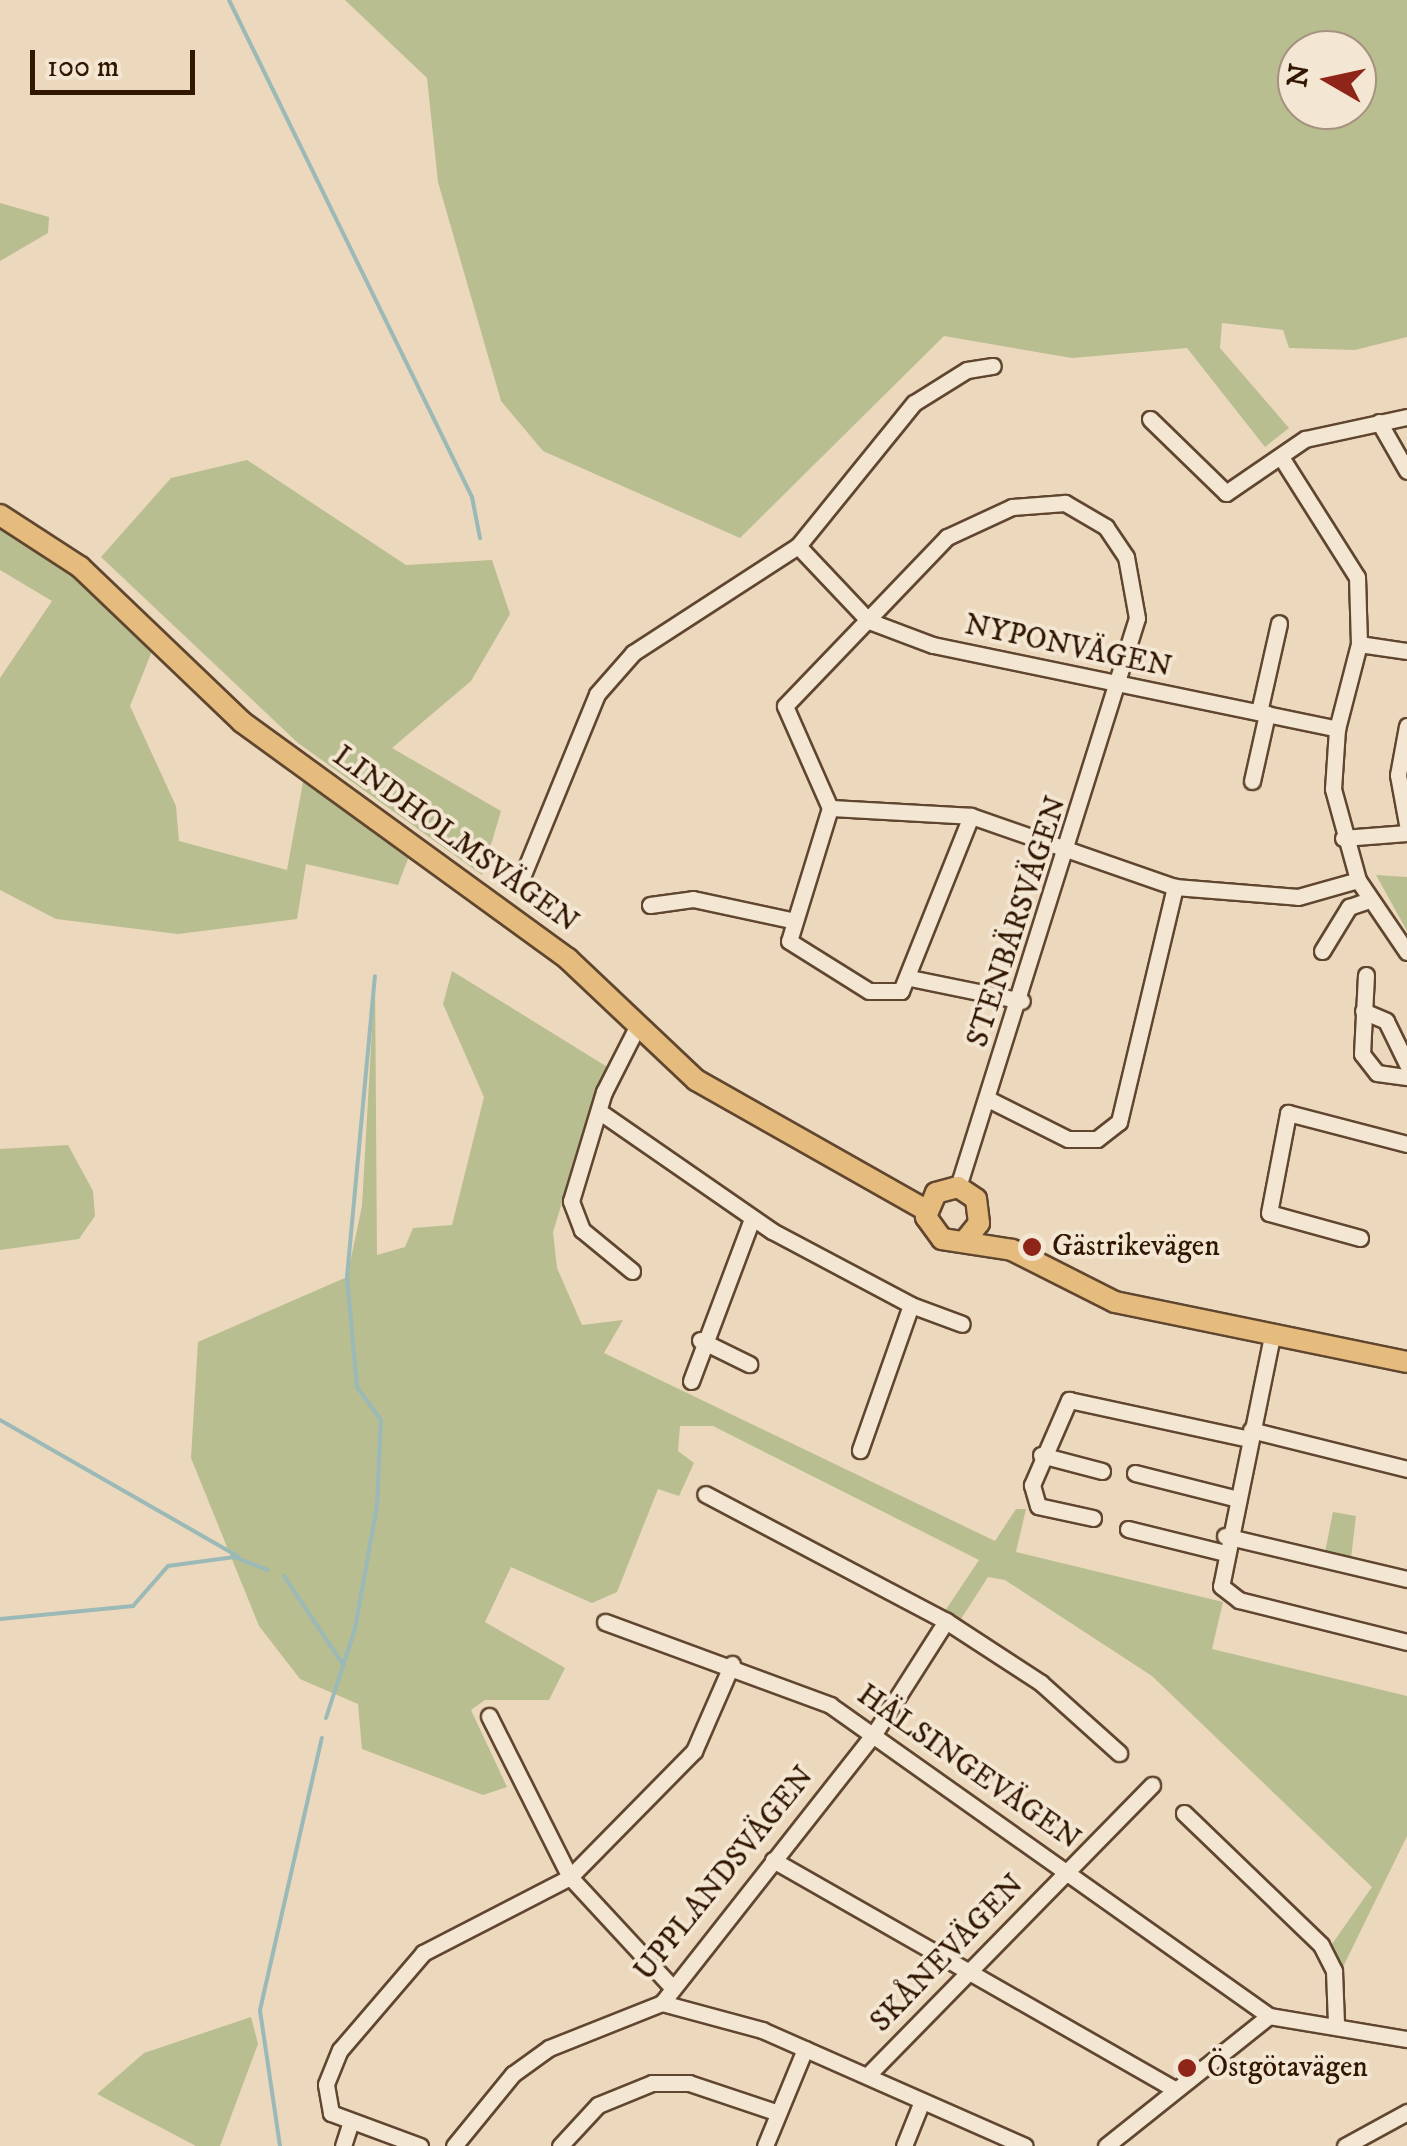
<!DOCTYPE html>
<html>
<head>
<meta charset="utf-8">
<style>
	body { margin:0 }
	#map { position:relative; width:1407px; height:2146px; overflow:hidden; background:#ecd8bc; font-family:"IM FELL DW Pica",serif }
	div>[style] { position:absolute }
	.green>* { inset:0; background:#b8be90 }
	.stream>* { height:4px; margin:-2px; padding:0 2px; transform-origin:2px; border-radius:2px; background:#9ab9b7 }
	.roads { filter:drop-shadow(2px 0 #60462f) drop-shadow(-2px 0 #60462f) drop-shadow(0 2px #60462f) drop-shadow(0 -2px #60462f) }
	.minor>* { height:15px; margin:-7.5px; padding:0 7.5px; transform-origin:7.5px; border-radius:7.5px; background:#f3e6d3 }
	.major>* { height:20px; margin:-10px; padding:0 10px; transform-origin:10px; border-radius:10px; background:#e6bc7e }
	.dots>* { width:28px; height:28px; translate:-50% -50%; box-sizing:border-box; border:5px solid #f3e6d3; border-radius:50% }
	span { translate:-50% -50%; white-space:nowrap; text-align:center; line-height:1.15; -webkit-text-stroke:8px #f3e6d3; paint-order:stroke }
	.street-label { font-size:30px; color:#311600 }
	.poi-label { font-size:30px; color:#311600 }
	.left { translate:0 -50%; text-align:left }
	.north { position:absolute; left:1277px; top:30px; width:100px; height:100px; box-sizing:border-box; background:#f3e6d3; border:2px solid #a5937f; border-radius:50%; rotate:279deg; font-size:28px; font-weight:700; line-height:40px; text-align:center; color:#311600 }
	.north::after { content:''; display:block; margin:auto; width:35px; height:45px; background:#8f2418; clip-path:polygon(50% 0,100% 100%,50% 72%,0 100%) }
	.scale { position:absolute; left:30px; top:50px; width:165px; height:45px; box-sizing:border-box; border:5px solid #311600; border-top:0; padding-left:12px; font-size:30px; line-height:35px; white-space:nowrap; color:#311600; -webkit-text-stroke:8px #f3e6d3; paint-order:stroke }
</style>
</head>
<body>
<div id="map">
	<div class="green">
		<i style="clip-path:polygon(evenodd,345px 0,1407px 0,1407px 337px,1355px 350px,1289px 348px,1283px 330px,1222px 323px,1220px 348px,1289px 428px,1265px 447px,1187px 348px,1072px 358px,944px 336px,740px 538px,543px 451px,501px 401px,438px 182px,427px 78px,345px 0,1297px 50px,1357px 50px,1357px 110px,1297px 110px,1297px 50px)"></i>
		<i style="clip-path:polygon(0 203px,49px 217px,48px 233px,0 261px)"></i>
		<i style="clip-path:polygon(247px 460px,406px 565px,492px 560px,510px 614px,471px 681px,392px 748px,501px 811px,482px 875px,298px 743px,101px 557px,171px 478px)"></i>
		<i style="clip-path:polygon(0 523px,74px 570px,154px 646px,130px 706px,176px 806px,179px 841px,287px 870px,303px 782px,411px 851px,398px 885px,306px 864px,297px 919px,178px 934px,56px 919px,0 890px,0 678px,52px 601px,0 570px)"></i>
		<i style="clip-path:polygon(1376px 875px,1407px 877px,1407px 931px)"></i>
		<i style="clip-path:polygon(452px 971px,609px 1068px,598px 1125px,581px 1141px,553px 1232px,557px 1268px,582px 1325px,623px 1320px,604px 1353px,995px 1541px,1016px 1509px,1026px 1509px,1016px 1552px,1223px 1602px,1212px 1649px,1407px 1696px,1407px 1836px,1342px 1969px,1332px 1944px,1372px 1887px,1152px 1676px,1005px 1580px,988px 1577px,961px 1619px,945px 1611px,979px 1560px,713px 1426px,680px 1426px,678px 1451px,694px 1463px,679px 1496px,658px 1489px,617px 1592px,592px 1603px,511px 1567px,485px 1622px,565px 1668px,549px 1700px,485px 1700px,471px 1710px,507px 1787px,483px 1795px,362px 1749px,358px 1704px,300px 1679px,259px 1626px,191px 1458px,198px 1342px,347px 1277px,362px 1206px,375px 976px,377px 1255px,405px 1247px,413px 1228px,452px 1225px,484px 1097px,443px 1004px)"></i>
		<i style="clip-path:polygon(68px 1145px,93px 1191px,95px 1216px,79px 1239px,0 1250px,0 1149px)"></i>
		<i style="clip-path:polygon(1333px 1512px,1356px 1516px,1351px 1558px,1325px 1552px)"></i>
		<i style="clip-path:polygon(251px 2017px,258px 2044px,220px 2146px,196px 2146px,97px 2094px,144px 2053px)"></i>
	</div>
	<div class="stream">
		<i style="left:229px;top:0;width:553px;rotate:63.94deg"></i>
		<i style="left:472px;top:497px;width:42px;rotate:79deg"></i>
		<i style="left:0;top:1420px;width:275px;rotate:29.8deg"></i>
		<i style="left:284px;top:1576px;width:108px;rotate:56.3deg"></i>
		<i style="left:0;top:1619px;width:134px;rotate:-5.6deg"></i>
		<i style="left:133px;top:1606px;width:53px;rotate:-48.8deg"></i>
		<i style="left:168px;top:1566px;width:67px;rotate:-7.8deg"></i>
		<i style="left:234px;top:1557px;width:36px;rotate:21deg"></i>
		<i style="left:326px;top:1718px;width:94px;rotate:-72deg"></i>
		<i style="left:355px;top:1629px;width:126px;rotate:-79.9deg"></i>
		<i style="left:377px;top:1505px;width:85px;rotate:-87.3deg"></i>
		<i style="left:381px;top:1420px;width:41px;rotate:-126deg"></i>
		<i style="left:357px;top:1387px;width:110px;rotate:-95.2deg"></i>
		<i style="left:347px;top:1277px;width:302px;rotate:-84.7deg"></i>
		<i style="left:280px;top:2146px;width:137px;rotate:-98.4deg"></i>
		<i style="left:260px;top:2010px;width:279px;rotate:-77.2deg"></i>
	</div>
	<div class="roads">
		<div class="minor">
			<i style="left:1150px;top:419px;width:106px;rotate:44.2deg"></i>
			<i style="left:1226px;top:493px;width:96px;rotate:-34.4deg"></i>
			<i style="left:1305px;top:439px;width:104px;rotate:-12.2deg"></i>
			<i style="left:1379px;top:422px;width:56px;rotate:60.3deg"></i>
			<i style="left:1281px;top:457px;width:142px;rotate:57.7deg"></i>
			<i style="left:1357px;top:577px;width:67px;rotate:88.3deg"></i>
			<i style="left:1359px;top:644px;width:88px;rotate:104.5deg"></i>
			<i style="left:1337px;top:729px;width:60px;rotate:93.8deg"></i>
			<i style="left:1333px;top:789px;width:94px;rotate:74.6deg"></i>
			<i style="left:1358px;top:880px;width:87px;rotate:55.8deg"></i>
			<i style="left:798px;top:546px;width:103px;rotate:46.6deg"></i>
			<i style="left:869px;top:621px;width:68px;rotate:20.6deg"></i>
			<i style="left:933px;top:645px;width:413px;rotate:11.7deg"></i>
			<i style="left:1359px;top:644px;width:49px;rotate:8.3deg"></i>
			<i style="left:1259px;top:712px;width:91px;rotate:-77.3deg"></i>
			<i style="left:1407px;top:726px;width:50px;rotate:100.4deg"></i>
			<i style="left:1398px;top:775px;width:50px;rotate:79.6deg"></i>
			<i style="left:1252px;top:781px;width:69px;rotate:-77.4deg"></i>
			<i style="left:830px;top:808px;width:141px;rotate:3.2deg"></i>
			<i style="left:971px;top:816px;width:216px;rotate:19.2deg"></i>
			<i style="left:1175px;top:887px;width:123px;rotate:4.6deg"></i>
			<i style="left:1298px;top:897px;width:62px;rotate:-15.8deg"></i>
			<i style="left:1343px;top:838px;width:64px;rotate:-4.5deg"></i>
			<i style="left:520px;top:882px;width:203px;rotate:-67.7deg"></i>
			<i style="left:597px;top:694px;width:55px;rotate:-48.7deg"></i>
			<i style="left:633px;top:653px;width:197px;rotate:-33deg"></i>
			<i style="left:798px;top:546px;width:184px;rotate:-51deg"></i>
			<i style="left:914px;top:403px;width:62px;rotate:-31.9deg"></i>
			<i style="left:967px;top:370px;width:26px;rotate:-9deg"></i>
			<i style="left:650px;top:905px;width:43px;rotate:-7.9deg"></i>
			<i style="left:693px;top:899px;width:100px;rotate:12.1deg"></i>
			<i style="left:1322px;top:951px;width:52px;rotate:-58.5deg"></i>
			<i style="left:1349px;top:907px;width:21px;rotate:-19deg"></i>
			<i style="left:1366px;top:975px;width:79px;rotate:92.9deg"></i>
			<i style="left:1362px;top:1054px;width:24px;rotate:52deg"></i>
			<i style="left:1377px;top:1073px;width:30px;rotate:8deg"></i>
			<i style="left:910px;top:978px;width:114px;rotate:11.6deg"></i>
			<i style="left:1363px;top:1011px;width:25px;rotate:23deg"></i>
			<i style="left:1386px;top:1021px;width:48px;rotate:64deg"></i>
			<i style="left:990px;top:1100px;width:87px;rotate:26.6deg"></i>
			<i style="left:1068px;top:1139px;width:29px"></i>
			<i style="left:1097px;top:1139px;width:28px;rotate:-38deg"></i>
			<i style="left:1119px;top:1122px;width:242px;rotate:-76.6deg"></i>
			<i style="left:603px;top:1114px;width:206px;rotate:34.7deg"></i>
			<i style="left:772px;top:1231px;width:157px;rotate:28deg"></i>
			<i style="left:911px;top:1305px;width:154px;rotate:109.4deg"></i>
			<i style="left:958px;top:1187px;width:596px;rotate:-72.54deg"></i>
			<i style="left:1137px;top:618px;width:62px;rotate:-100.2deg"></i>
			<i style="left:1126px;top:557px;width:36px;rotate:-124deg"></i>
			<i style="left:1106px;top:527px;width:48px;rotate:-149.7deg"></i>
			<i style="left:1065px;top:503px;width:53px;rotate:175.7deg"></i>
			<i style="left:1012px;top:507px;width:72px;rotate:155.2deg"></i>
			<i style="left:947px;top:537px;width:234px;rotate:133.8deg"></i>
			<i style="left:785px;top:706px;width:111px;rotate:66.2deg"></i>
			<i style="left:830px;top:808px;width:139px;rotate:107.1deg"></i>
			<i style="left:789px;top:941px;width:94px;rotate:32deg"></i>
			<i style="left:869px;top:991px;width:32px"></i>
			<i style="left:901px;top:991px;width:188px;rotate:-68.2deg"></i>
			<i style="left:1360px;top:1238px;width:94px;rotate:-164.6deg"></i>
			<i style="left:1269px;top:1213px;width:102px;rotate:-79.2deg"></i>
			<i style="left:1288px;top:1113px;width:123px;rotate:14.6deg"></i>
			<i style="left:632px;top:1271px;width:65px;rotate:-140.6deg"></i>
			<i style="left:582px;top:1230px;width:31px;rotate:-111deg"></i>
			<i style="left:571px;top:1201px;width:114px;rotate:-73.2deg"></i>
			<i style="left:604px;top:1092px;width:68px;rotate:-63.1deg"></i>
			<i style="left:911px;top:1305px;width:54px;rotate:20.4deg"></i>
			<i style="left:1272px;top:1336px;width:255px;rotate:101.5deg"></i>
			<i style="left:1221px;top:1586px;width:23px;rotate:38deg"></i>
			<i style="left:1239px;top:1600px;width:173px;rotate:14deg"></i>
			<i style="left:700px;top:1340px;width:55px;rotate:26.1deg"></i>
			<i style="left:691px;top:1381px;width:173px;rotate:-69.4deg"></i>
			<i style="left:1251px;top:1430px;width:161px;rotate:14deg"></i>
			<i style="left:1041px;top:1455px;width:63px;rotate:14.7deg"></i>
			<i style="left:1135px;top:1473px;width:102px;rotate:14.2deg"></i>
			<i style="left:1093px;top:1518px;width:56px;rotate:-167.7deg"></i>
			<i style="left:1038px;top:1506px;width:22px;rotate:-106deg"></i>
			<i style="left:1032px;top:1485px;width:93px;rotate:-66.5deg"></i>
			<i style="left:1069px;top:1400px;width:184px;rotate:12.2deg"></i>
			<i style="left:1128px;top:1529px;width:96px;rotate:13.9deg"></i>
			<i style="left:1225px;top:1536px;width:187px;rotate:13.3deg"></i>
			<i style="left:946px;top:1621px;width:113px;rotate:33.1deg"></i>
			<i style="left:1041px;top:1683px;width:105px;rotate:41.9deg"></i>
			<i style="left:605px;top:1622px;width:240px;rotate:20.2deg"></i>
			<i style="left:830px;top:1705px;width:538px;rotate:35.31deg"></i>
			<i style="left:489px;top:1716px;width:180px;rotate:63.3deg"></i>
			<i style="left:570px;top:1877px;width:147px;rotate:47.2deg"></i>
			<i style="left:1184px;top:1813px;width:190px;rotate:43.9deg"></i>
			<i style="left:1321px;top:1945px;width:29px;rotate:63deg"></i>
			<i style="left:1334px;top:1971px;width:53px;rotate:87.8deg"></i>
			<i style="left:773px;top:1860px;width:462px;rotate:29.7deg"></i>
			<i style="left:662px;top:2003px;width:104px;rotate:15.1deg"></i>
			<i style="left:762px;top:2030px;width:287px;rotate:23.8deg"></i>
			<i style="left:868px;top:2075px;width:406px;rotate:-45.6deg"></i>
			<i style="left:343px;top:2146px;width:23px;rotate:-72deg"></i>
			<i style="left:420px;top:2146px;width:95px;rotate:-159.7deg"></i>
			<i style="left:331px;top:2113px;width:29px;rotate:-100deg"></i>
			<i style="left:326px;top:2084px;width:37px;rotate:-68deg"></i>
			<i style="left:340px;top:2050px;width:128px;rotate:-49.4deg"></i>
			<i style="left:423px;top:1953px;width:165px;rotate:-27.3deg"></i>
			<i style="left:570px;top:1877px;width:177px;rotate:-45.5deg"></i>
			<i style="left:694px;top:1751px;width:95px;rotate:-66.4deg"></i>
			<i style="left:454px;top:2146px;width:93px;rotate:-50.7deg"></i>
			<i style="left:513px;top:2074px;width:44px;rotate:-35.8deg"></i>
			<i style="left:549px;top:2048px;width:122px;rotate:-21.7deg"></i>
			<i style="left:662px;top:2003px;width:342px;rotate:-51.8deg"></i>
			<i style="left:874px;top:1734px;width:134px;rotate:-57.5deg"></i>
			<i style="left:946px;top:1621px;width:272px;rotate:-152.2deg"></i>
			<i style="left:560px;top:2146px;width:56px;rotate:-47.2deg"></i>
			<i style="left:598px;top:2105px;width:58px;rotate:-22.2deg"></i>
			<i style="left:652px;top:2083px;width:37px"></i>
			<i style="left:689px;top:2083px;width:94px;rotate:18.6deg"></i>
			<i style="left:765px;top:2146px;width:105px;rotate:-67.6deg"></i>
			<i style="left:904px;top:2146px;width:48px;rotate:-68.2deg"></i>
			<i style="left:1106px;top:2146px;width:208px;rotate:-38.6deg"></i>
			<i style="left:1269px;top:2016px;width:140px;rotate:9.5deg"></i>
			<i style="left:1345px;top:2146px;width:71px;rotate:-28.7deg"></i>
		</div>
		<div class="major">
			<i style="left:0;top:515px;width:95px;rotate:33deg"></i>
			<i style="left:80px;top:567px;width:224px;rotate:43.7deg"></i>
			<i style="left:242px;top:722px;width:403px;rotate:36deg"></i>
			<i style="left:568px;top:959px;width:176px;rotate:43.4deg"></i>
			<i style="left:696px;top:1080px;width:264px;rotate:29.5deg"></i>
			<i style="left:967px;top:1238px;width:19px;rotate:-51deg"></i>
			<i style="left:979px;top:1223px;width:24px;rotate:-97deg"></i>
			<i style="left:976px;top:1199px;width:22px;rotate:-146deg"></i>
			<i style="left:958px;top:1187px;width:23px;rotate:165deg"></i>
			<i style="left:936px;top:1193px;width:26px;rotate:113deg"></i>
			<i style="left:926px;top:1217px;width:27px;rotate:54deg"></i>
			<i style="left:942px;top:1239px;width:71px;rotate:8.9deg"></i>
			<i style="left:1012px;top:1250px;width:115px;rotate:26.8deg"></i>
			<i style="left:1115px;top:1302px;width:298px;rotate:11.6deg"></i>
		</div>
	</div>
	<div class="dots">
		<i style="left:1032px;top:1247px;background:#8f2418"></i>
		<i style="left:1187px;top:2068px;background:#8f2418"></i>
	</div>
	<div class="street-label">
		<span style="left:1068px;top:647px;rotate:12deg">NYPONVÄGEN</span>
		<span style="left:455px;top:840px;rotate:36deg">LINDHOLMSVÄGEN</span>
		<span style="left:1018px;top:922px;rotate:-72deg">STENBÄRSVÄGEN</span>
		<span style="left:968px;top:1768px;rotate:35deg">HÄLSINGEVÄGEN</span>
		<span style="left:725px;top:1874px;rotate:-51deg">UPPLANDSVÄGEN</span>
		<span style="left:948px;top:1954px;rotate:-46deg">SKÅNEVÄGEN</span>
	</div>
	<div class="poi-label">
		<span class="left" style="left:1052px;top:1247px">Gästrikevägen</span>
		<span class="left" style="left:1207px;top:2068px">Östgötavägen</span>
	</div>
	<div class="north">N</div>
	<div class="scale">100 m</div>
</div>
</body>
</html>
